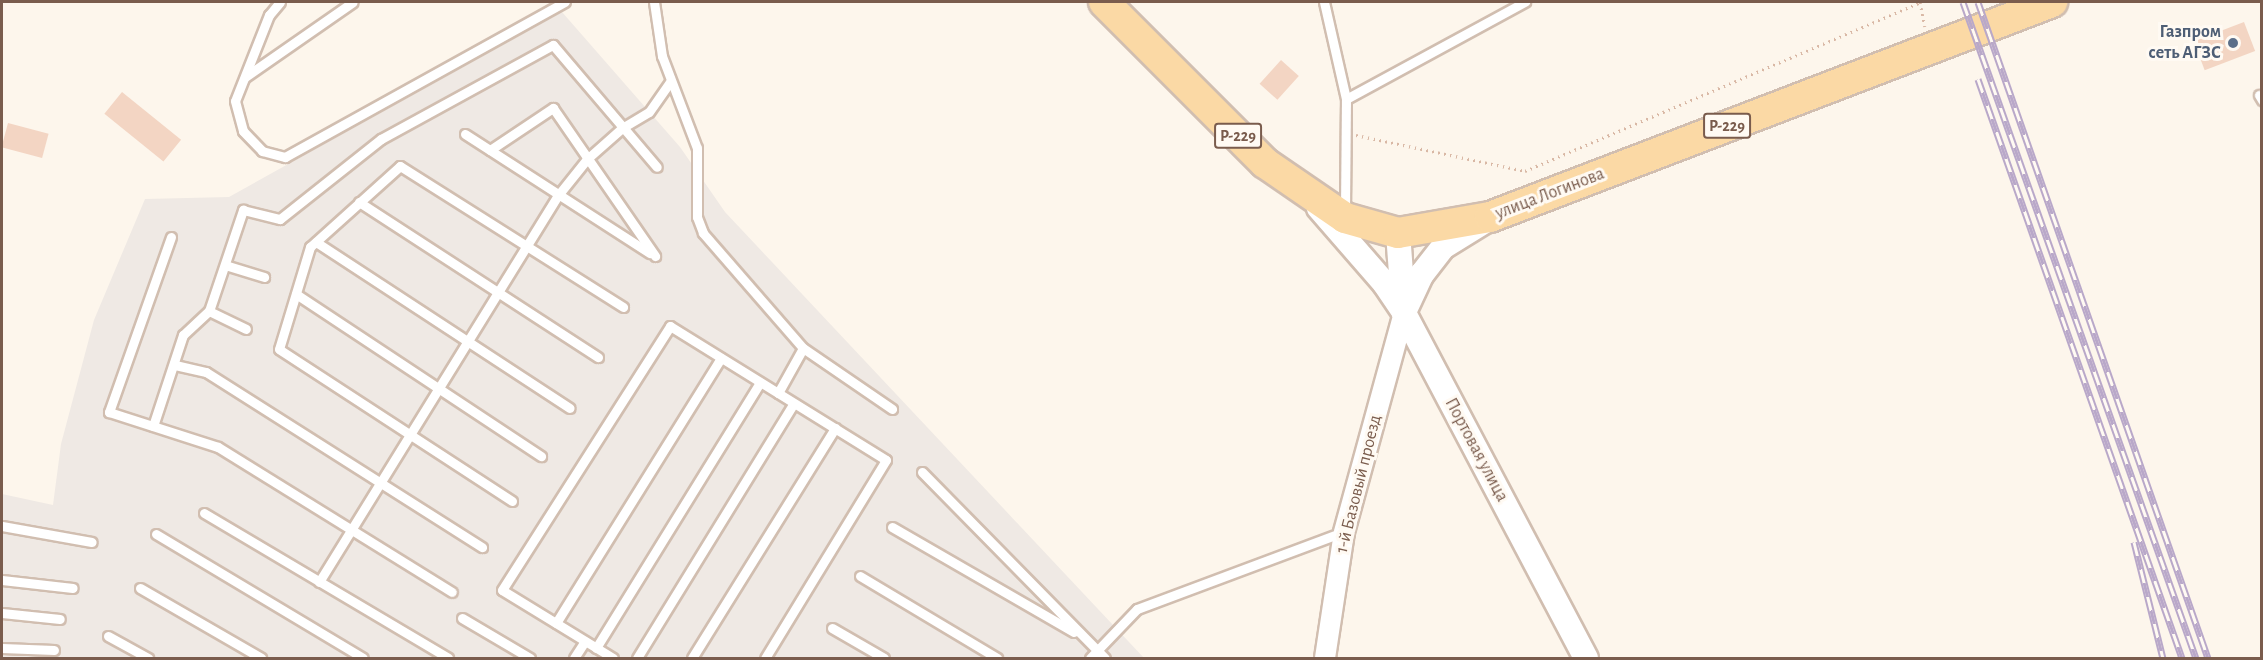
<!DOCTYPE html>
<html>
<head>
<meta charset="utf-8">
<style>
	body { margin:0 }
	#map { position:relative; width:2263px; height:660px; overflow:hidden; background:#fdf6ec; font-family:"Alegreya Sans",sans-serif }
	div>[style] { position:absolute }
	.industrial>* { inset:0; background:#efe9e4 }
	.building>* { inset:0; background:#f3d5c3; transform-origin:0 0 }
	.path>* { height:3px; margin-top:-1.5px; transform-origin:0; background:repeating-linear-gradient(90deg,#d9b8a5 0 1.5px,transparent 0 6px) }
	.roads { filter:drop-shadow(2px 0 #d1beb0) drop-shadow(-2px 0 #d1beb0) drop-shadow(0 2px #d1beb0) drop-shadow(0 -2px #d1beb0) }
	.service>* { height:9px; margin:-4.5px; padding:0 4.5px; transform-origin:4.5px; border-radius:4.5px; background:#fff }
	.minor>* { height:20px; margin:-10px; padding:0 10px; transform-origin:10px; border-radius:10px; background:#fff }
	.tertiary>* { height:24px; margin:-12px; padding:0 12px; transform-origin:12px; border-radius:12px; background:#fff }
	.primary>* { height:30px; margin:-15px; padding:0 15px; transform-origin:15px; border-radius:15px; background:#fbd9a5 }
	.rail>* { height:7px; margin-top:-3.5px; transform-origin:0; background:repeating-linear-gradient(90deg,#fffaf3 0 14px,#b9a8c9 0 28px); box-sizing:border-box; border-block:2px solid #b9a8c9 }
	.dots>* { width:16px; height:16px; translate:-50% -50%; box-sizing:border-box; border:3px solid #fffaf3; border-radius:50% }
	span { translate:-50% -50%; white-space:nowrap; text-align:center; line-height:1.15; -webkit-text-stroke:6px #fffaf3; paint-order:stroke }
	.shield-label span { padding:2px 4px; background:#fffaf3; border:2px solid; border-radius:4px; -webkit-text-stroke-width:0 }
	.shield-label { font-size:16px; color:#7a5c4d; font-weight:700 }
	.service-label { font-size:18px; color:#4e5e75; font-weight:700 }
	.right { translate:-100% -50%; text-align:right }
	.street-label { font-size:18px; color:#7a5c4d }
	.frame { position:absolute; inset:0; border:3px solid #7a5c4d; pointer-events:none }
</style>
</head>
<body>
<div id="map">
	<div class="industrial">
		<i style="clip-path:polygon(562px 12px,680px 147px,725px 212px,1144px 658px,2px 658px,2px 494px,53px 505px,61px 444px,94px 320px,145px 199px,229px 197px)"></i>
	</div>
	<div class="building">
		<i style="left:2244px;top:22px;width:31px;height:54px;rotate:69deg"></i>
		<i style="left:1281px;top:60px;width:24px;height:32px;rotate:42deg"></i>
		<i style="left:122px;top:92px;width:76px;height:28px;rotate:39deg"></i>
		<i style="left:8px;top:123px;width:42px;height:25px;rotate:15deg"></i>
	</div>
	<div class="path">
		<i style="left:1920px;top:2px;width:25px;rotate:79deg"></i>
		<i style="left:1356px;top:135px;width:173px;rotate:12deg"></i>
		<i style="left:1525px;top:171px;width:431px;rotate:-23.1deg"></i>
	</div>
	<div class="roads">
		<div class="service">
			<i style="left:280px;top:2px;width:17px;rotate:130deg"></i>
			<i style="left:269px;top:15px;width:92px;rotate:111.6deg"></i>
			<i style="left:235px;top:101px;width:31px;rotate:75deg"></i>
			<i style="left:243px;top:131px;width:28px;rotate:46deg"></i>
			<i style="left:262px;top:151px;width:24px;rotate:15deg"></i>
			<i style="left:285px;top:157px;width:320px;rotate:-29deg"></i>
			<i style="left:654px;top:2px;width:55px;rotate:81.6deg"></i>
			<i style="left:662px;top:56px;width:98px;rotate:69.2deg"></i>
			<i style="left:697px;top:148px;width:69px;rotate:90deg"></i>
			<i style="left:697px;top:217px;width:17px;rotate:69deg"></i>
			<i style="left:703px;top:233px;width:152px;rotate:49deg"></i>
			<i style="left:803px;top:348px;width:108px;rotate:34.4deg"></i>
			<i style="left:1324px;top:2px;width:99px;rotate:77.2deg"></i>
			<i style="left:1346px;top:99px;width:204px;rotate:-28.5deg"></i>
			<i style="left:245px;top:77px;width:131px;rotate:-34.8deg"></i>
			<i style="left:2259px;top:95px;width:6px;rotate:59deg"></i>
			<i style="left:465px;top:134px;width:220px;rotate:32.8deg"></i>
			<i style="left:490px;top:150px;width:76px;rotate:-33.7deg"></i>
			<i style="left:553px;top:108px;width:180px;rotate:55.4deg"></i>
			<i style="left:359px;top:202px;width:285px;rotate:33deg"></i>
			<i style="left:1345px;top:211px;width:112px;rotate:-89.5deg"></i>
			<i style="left:171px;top:237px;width:186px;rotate:109.5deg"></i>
			<i style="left:109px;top:412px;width:114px;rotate:17.8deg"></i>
			<i style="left:218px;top:447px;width:275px;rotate:31.8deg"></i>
			<i style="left:316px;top:242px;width:303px;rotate:33.2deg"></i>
			<i style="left:225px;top:265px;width:41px;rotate:17.1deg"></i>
			<i style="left:296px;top:294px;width:294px;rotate:33.5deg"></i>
			<i style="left:209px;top:311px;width:41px;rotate:25.9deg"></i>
			<i style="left:175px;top:365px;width:32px;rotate:13deg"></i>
			<i style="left:206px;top:372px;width:327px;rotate:32.4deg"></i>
			<i style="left:778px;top:393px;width:51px;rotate:-60.9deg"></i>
			<i style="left:153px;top:426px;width:96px;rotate:-71.8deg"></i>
			<i style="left:183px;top:335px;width:35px;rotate:-43deg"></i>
			<i style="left:209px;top:311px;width:107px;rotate:-71.4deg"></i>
			<i style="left:243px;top:210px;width:38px;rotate:14deg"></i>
			<i style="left:280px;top:219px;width:129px;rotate:-38.4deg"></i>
			<i style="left:381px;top:139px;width:196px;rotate:-28.7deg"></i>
			<i style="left:553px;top:45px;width:160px;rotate:49.6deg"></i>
			<i style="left:922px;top:472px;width:261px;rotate:45.5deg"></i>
			<i style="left:512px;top:501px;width:278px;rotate:-146.9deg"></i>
			<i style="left:279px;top:349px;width:107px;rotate:-73.1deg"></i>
			<i style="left:310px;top:247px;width:121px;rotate:-42deg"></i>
			<i style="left:400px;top:166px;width:264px;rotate:32.3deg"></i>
			<i style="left:204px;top:513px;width:284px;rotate:30.7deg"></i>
			<i style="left:2px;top:526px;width:91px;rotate:10.1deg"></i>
			<i style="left:892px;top:527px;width:210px;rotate:30deg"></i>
			<i style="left:156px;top:534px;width:241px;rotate:30.9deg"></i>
			<i style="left:860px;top:576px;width:160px;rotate:30.9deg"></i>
			<i style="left:2px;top:580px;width:71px;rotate:6.4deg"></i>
			<i style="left:319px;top:582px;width:456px;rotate:-58.3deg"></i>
			<i style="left:559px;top:194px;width:45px;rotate:-51.3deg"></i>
			<i style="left:587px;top:159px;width:47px;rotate:-41.5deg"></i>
			<i style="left:622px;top:128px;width:31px;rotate:-31deg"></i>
			<i style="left:649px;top:112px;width:37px;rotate:-55deg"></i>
			<i style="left:140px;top:588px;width:140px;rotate:30deg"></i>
			<i style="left:2px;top:613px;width:58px;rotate:5.9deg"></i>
			<i style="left:462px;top:618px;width:79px;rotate:30.5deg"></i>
			<i style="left:556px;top:623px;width:312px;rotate:-58.1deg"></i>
			<i style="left:832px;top:628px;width:60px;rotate:30deg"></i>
			<i style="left:108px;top:636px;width:46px;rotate:28.8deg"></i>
			<i style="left:2px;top:648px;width:52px;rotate:2.2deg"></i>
			<i style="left:596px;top:648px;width:312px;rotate:-58.3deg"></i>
			<i style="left:574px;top:658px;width:20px;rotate:-57deg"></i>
			<i style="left:613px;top:658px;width:130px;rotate:-148.5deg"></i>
			<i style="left:502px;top:590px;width:313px;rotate:-57.5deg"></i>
			<i style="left:670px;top:326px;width:254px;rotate:31.8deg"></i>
			<i style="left:886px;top:460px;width:232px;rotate:121.4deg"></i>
			<i style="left:637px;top:658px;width:299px;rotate:-58.4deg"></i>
			<i style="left:692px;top:658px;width:271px;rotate:-58.1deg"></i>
			<i style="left:1090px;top:658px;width:68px;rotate:-46.2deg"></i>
			<i style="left:1137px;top:609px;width:220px;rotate:-20.5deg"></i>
		</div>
		<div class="minor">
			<i style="left:1325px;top:658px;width:127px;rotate:-81.4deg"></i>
			<i style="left:1344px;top:532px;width:227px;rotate:-74.7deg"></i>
		</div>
		<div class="tertiary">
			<i style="left:1319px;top:208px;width:101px;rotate:49deg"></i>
			<i style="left:1385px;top:284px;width:32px;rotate:56deg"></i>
			<i style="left:1398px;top:233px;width:80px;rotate:85.7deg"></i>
			<i style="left:1404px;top:313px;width:390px;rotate:62.2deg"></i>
			<i style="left:1405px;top:310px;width:40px;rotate:-65deg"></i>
			<i style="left:1422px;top:274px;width:34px;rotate:-52deg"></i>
			<i style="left:1443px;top:247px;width:49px;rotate:-31.8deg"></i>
		</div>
		<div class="primary">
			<i style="left:1104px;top:2px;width:228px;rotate:45deg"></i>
			<i style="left:1265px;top:163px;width:97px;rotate:34.5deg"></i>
			<i style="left:1345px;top:218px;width:55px;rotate:15.8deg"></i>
			<i style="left:1398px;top:233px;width:93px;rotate:-9.9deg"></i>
			<i style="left:1490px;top:217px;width:602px;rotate:-20.93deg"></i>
		</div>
	</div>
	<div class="rail">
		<i style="left:1963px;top:2px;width:696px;rotate:70.45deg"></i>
		<i style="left:1978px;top:2px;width:695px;rotate:70.68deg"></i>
		<i style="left:1978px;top:79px;width:614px;rotate:70.59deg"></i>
		<i style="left:2134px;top:542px;width:120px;rotate:76deg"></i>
	</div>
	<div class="dots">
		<i style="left:2233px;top:43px;background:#5c6f8a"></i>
	</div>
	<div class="shield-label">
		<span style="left:1727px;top:126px">Р-229</span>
		<span style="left:1238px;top:136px">Р-229</span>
	</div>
	<div class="service-label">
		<span class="right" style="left:2221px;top:43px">Газпром<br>сеть АГЗС</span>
	</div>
	<div class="street-label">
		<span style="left:1550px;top:194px;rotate:-21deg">улица Логинова</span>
		<span style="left:1476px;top:450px;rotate:62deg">Портовая улица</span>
		<span style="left:1359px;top:484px;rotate:-76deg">1-й Базовый проезд</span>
	</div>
	<div class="frame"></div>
</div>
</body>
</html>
